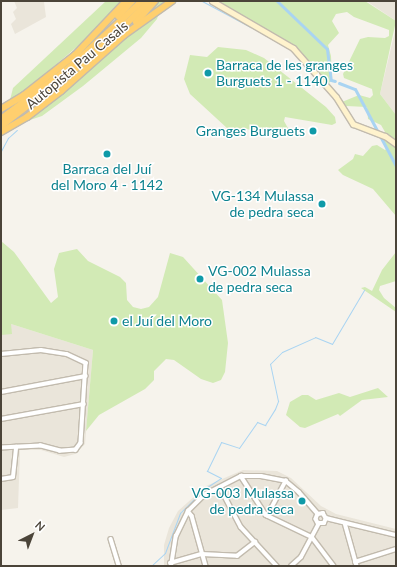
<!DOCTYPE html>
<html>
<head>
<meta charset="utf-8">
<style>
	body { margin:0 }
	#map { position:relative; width:397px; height:567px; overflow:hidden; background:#f6f3ec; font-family:Lato,sans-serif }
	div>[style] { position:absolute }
	.residential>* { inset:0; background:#eae5da }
	.green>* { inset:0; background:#d2eab5 }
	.stream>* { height:1px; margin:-0.5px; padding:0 0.5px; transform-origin:0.5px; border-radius:0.5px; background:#a9d4f2 }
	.canal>* { height:3px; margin:-1.5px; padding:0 1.5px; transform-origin:1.5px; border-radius:1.5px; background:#a9d4f2 }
	.roads { filter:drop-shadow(1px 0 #c2bbae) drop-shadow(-1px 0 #c2bbae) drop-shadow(0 1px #c2bbae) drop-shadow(0 -1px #c2bbae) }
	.street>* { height:3.5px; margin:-1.75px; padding:0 1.75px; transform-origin:1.75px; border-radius:1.75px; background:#fff }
	.secondary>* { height:5px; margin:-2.5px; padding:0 2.5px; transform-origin:2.5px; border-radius:2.5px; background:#fff3cd }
	.highway>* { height:6px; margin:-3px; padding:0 3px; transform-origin:3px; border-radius:3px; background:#ffcf6e }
	.dots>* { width:11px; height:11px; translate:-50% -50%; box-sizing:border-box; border:2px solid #fff; border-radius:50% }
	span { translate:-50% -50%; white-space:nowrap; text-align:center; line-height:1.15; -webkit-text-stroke:3px #fff; paint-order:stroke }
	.street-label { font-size:14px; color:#4b4439 }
	.culture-label { font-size:14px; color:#0d838f }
	.left { translate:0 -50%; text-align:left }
	.right { translate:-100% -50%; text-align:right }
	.frame { position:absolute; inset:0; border:2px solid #4b4439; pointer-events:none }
	.north { position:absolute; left:12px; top:515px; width:40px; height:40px; -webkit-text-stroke:3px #fff; paint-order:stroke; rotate:42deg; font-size:11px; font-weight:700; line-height:16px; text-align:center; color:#4b4439 }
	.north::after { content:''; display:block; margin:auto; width:14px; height:18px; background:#4b4439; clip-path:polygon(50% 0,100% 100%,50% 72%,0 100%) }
</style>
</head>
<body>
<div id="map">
	<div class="residential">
		<i style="clip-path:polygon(14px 1px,62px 1px,44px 2px,46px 17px,15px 34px,11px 24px,16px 19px,13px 12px,17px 8px)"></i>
		<i style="clip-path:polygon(365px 1px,396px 1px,396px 21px,368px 2px)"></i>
		<i style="clip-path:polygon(396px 27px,396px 115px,380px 94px)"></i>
		<i style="clip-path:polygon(11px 324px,93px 350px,85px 444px,75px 454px,64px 457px,41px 450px,20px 450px,18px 508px,1px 510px,1px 335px,6px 333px)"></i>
		<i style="clip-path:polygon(243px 470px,277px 471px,291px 478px,321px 506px,336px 514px,396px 529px,396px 566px,164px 566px,164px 545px,169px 528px,178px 511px,206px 486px)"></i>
	</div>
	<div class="green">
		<i style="clip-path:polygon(106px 1px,127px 1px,85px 40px,26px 90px,10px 100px,13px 88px)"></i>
		<i style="clip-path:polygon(159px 1px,168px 1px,161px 6px,157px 19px,141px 38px,83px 86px,42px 116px,30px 120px,130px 34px)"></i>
		<i style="clip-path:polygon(218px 1px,365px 1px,396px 21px,380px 94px,396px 115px,396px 216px,373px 189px,343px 175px,338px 170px,353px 159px,355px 154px,363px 156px,372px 146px,377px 145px,385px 150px,388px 148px,382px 139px,385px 132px,381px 125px,368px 119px,367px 107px,346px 106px,342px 102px,359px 95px,370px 98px,373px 95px,372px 89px,344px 78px,343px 74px,360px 39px,368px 37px,385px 38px,389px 36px,389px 30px,354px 17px,347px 12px,336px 14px,332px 21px,339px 33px,328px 45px,331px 56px,332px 80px,328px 84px,294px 47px)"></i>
		<i style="clip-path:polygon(218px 47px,246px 50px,264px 58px,326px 107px,335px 117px,336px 123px,332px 125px,285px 117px,284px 121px,289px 130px,228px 129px,190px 94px,184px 79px,190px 55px,207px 57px)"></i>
		<i style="clip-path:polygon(1px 241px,14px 252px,51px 303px,58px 297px,54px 269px,59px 253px,77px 249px,88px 261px,120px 277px,126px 283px,127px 300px,133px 307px,141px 309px,149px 307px,158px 297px,170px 253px,183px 257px,222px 300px,228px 343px,225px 372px,221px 380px,213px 383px,201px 379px,174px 360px,166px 359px,154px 371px,154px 380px,145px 389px,99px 415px,86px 431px,93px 350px,11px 324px,12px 334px,1px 335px)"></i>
		<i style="clip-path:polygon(396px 252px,396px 281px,380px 286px,379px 290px,384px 298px,396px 308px,396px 312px,361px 288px,365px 287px,372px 291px,382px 270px)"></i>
		<i style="clip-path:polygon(378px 388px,388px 397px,362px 400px,340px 416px,338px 414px,305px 428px,300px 427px,286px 415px,290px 402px,302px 395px,308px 395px,316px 400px,339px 393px,350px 397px)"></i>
	</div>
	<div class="stream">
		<i style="left:202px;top:1px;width:55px;rotate:28.4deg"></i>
		<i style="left:1px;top:151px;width:15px;rotate:-62deg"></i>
		<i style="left:8px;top:138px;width:12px;rotate:-42deg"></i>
		<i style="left:151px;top:566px;width:19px;rotate:-43deg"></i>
		<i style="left:165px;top:553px;width:43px;rotate:-69.4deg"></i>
		<i style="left:180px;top:513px;width:34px;rotate:-45deg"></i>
		<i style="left:204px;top:489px;width:20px;rotate:-33deg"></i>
		<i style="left:221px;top:478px;width:16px;rotate:-153deg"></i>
		<i style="left:207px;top:471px;width:32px;rotate:-64deg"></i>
		<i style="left:221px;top:442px;width:19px;rotate:18deg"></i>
		<i style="left:239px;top:448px;width:32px;rotate:-55deg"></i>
		<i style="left:257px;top:422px;width:9px;rotate:21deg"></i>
		<i style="left:265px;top:425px;width:19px;rotate:-58deg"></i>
		<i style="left:275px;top:409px;width:9px;rotate:-69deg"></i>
		<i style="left:278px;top:401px;width:38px;rotate:-102deg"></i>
		<i style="left:270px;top:364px;width:17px;rotate:-45deg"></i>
		<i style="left:282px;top:352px;width:36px;rotate:-24deg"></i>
		<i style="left:315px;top:337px;width:18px;rotate:22deg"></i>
		<i style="left:332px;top:344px;width:63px;rotate:-59.3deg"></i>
	</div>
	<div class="canal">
		<i style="left:277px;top:1px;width:69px;rotate:43.8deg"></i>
		<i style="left:327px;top:49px;width:31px;rotate:83deg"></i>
		<i style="left:331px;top:80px;width:4px;rotate:14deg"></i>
		<i style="left:339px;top:83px;width:17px;rotate:21deg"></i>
		<i style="left:355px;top:89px;width:87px;rotate:62deg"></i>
	</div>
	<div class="roads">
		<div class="street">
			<i style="left:1px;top:354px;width:40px;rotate:-5.7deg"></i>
			<i style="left:41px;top:350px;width:26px;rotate:9deg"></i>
			<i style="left:67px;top:354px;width:21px;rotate:25deg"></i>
			<i style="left:86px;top:363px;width:80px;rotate:93.6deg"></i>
			<i style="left:81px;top:443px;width:9px;rotate:126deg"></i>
			<i style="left:76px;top:450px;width:16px;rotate:176deg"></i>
			<i style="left:60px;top:451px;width:20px;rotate:-165deg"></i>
			<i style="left:41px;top:446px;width:40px;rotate:177.1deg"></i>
			<i style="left:1px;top:392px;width:86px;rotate:-10.7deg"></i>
			<i style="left:1px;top:419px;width:84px;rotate:-10.2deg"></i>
			<i style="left:241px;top:476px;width:46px;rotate:57.3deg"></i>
			<i style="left:266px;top:515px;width:51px;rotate:25.6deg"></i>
			<i style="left:312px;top:537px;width:36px;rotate:53deg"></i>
			<i style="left:1px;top:479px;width:12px;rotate:-9deg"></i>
			<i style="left:13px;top:477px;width:30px;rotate:-84deg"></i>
			<i style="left:220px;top:487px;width:45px;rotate:62.3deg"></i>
			<i style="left:241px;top:527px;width:53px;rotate:47.3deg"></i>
			<i style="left:188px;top:511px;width:6px;rotate:51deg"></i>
			<i style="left:192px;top:516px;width:52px;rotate:74.4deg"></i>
			<i style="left:318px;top:514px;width:5px;rotate:112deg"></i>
			<i style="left:316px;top:519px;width:4px;rotate:63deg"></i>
			<i style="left:318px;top:523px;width:6px"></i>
			<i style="left:324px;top:523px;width:5px;rotate:-68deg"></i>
			<i style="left:318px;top:514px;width:5px;rotate:-11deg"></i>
			<i style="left:323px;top:513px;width:6px;rotate:59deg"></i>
			<i style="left:267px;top:516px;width:40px;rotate:-62deg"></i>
			<i style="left:326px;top:518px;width:72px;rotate:13.7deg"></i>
			<i style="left:345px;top:523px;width:45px;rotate:74.4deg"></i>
			<i style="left:111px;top:539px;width:28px;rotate:73deg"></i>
			<i style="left:355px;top:562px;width:43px;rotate:-17.6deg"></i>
			<i style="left:170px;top:563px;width:33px;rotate:-16deg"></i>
			<i style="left:202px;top:554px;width:35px;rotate:3deg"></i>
			<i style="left:237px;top:556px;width:23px;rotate:-38deg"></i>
			<i style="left:171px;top:566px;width:30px;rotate:-81deg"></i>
			<i style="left:176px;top:536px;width:28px;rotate:-64deg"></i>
			<i style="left:188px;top:511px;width:23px;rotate:-45deg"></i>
			<i style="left:204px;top:495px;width:42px;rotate:-27.2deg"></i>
			<i style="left:241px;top:476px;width:20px"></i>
			<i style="left:261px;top:476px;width:25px;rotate:11deg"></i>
			<i style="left:286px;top:481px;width:17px;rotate:40deg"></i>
			<i style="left:299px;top:492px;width:29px;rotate:49deg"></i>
			<i style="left:291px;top:566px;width:13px;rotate:-42deg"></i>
			<i style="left:301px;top:557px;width:38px;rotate:-62deg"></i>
		</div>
		<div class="secondary">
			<i style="left:212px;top:1px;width:94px;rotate:30.1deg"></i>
			<i style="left:293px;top:48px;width:65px;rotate:48.7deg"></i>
			<i style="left:336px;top:97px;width:32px;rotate:58deg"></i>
			<i style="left:353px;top:124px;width:34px;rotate:21deg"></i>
			<i style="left:385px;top:136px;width:14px;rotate:36deg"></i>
		</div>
		<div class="highway">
			<i style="left:118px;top:16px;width:21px;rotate:-47deg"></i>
			<i style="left:136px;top:22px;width:28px;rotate:-48deg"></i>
			<i style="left:1px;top:109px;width:27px;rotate:-31deg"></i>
			<i style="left:24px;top:95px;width:65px;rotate:-38.1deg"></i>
			<i style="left:75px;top:55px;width:74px;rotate:-46.6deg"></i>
			<i style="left:1px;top:119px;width:86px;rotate:-37deg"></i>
			<i style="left:70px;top:67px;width:98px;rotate:-42.5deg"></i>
			<i style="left:1px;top:126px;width:112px;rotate:-37.4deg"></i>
			<i style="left:90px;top:58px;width:83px;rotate:-43.5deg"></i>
			<i style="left:1px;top:132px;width:30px;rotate:-30deg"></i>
			<i style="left:27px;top:117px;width:43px;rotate:-37.4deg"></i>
			<i style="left:61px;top:91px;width:84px;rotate:-41.6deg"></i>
			<i style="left:124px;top:35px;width:59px;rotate:-35.3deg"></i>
		</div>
	</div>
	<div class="dots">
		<i style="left:208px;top:73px;background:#0f9aa8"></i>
		<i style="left:313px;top:131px;background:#0f9aa8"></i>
		<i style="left:107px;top:154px;background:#0f9aa8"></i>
		<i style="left:322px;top:204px;background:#0f9aa8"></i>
		<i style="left:200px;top:279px;background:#0f9aa8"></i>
		<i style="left:114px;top:321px;background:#0f9aa8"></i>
		<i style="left:302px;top:501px;background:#0f9aa8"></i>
	</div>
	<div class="street-label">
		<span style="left:77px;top:65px;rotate:-40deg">Autopista Pau Casals</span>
	</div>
	<div class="culture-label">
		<span class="left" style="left:216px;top:73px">Barraca de les granges<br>Burguets 1 - 1140</span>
		<span class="right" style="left:305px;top:131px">Granges Burguets</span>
		<span style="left:107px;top:177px">Barraca del Juí<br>del Moro 4 - 1142</span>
		<span class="right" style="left:314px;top:204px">VG-134 Mulassa<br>de pedra seca</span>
		<span class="left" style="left:208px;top:279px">VG-002 Mulassa<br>de pedra seca</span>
		<span class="left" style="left:122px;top:321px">el Juí del Moro</span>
		<span class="right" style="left:294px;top:501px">VG-003 Mulassa<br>de pedra seca</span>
	</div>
	<div class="frame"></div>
	<div class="north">N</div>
</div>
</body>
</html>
